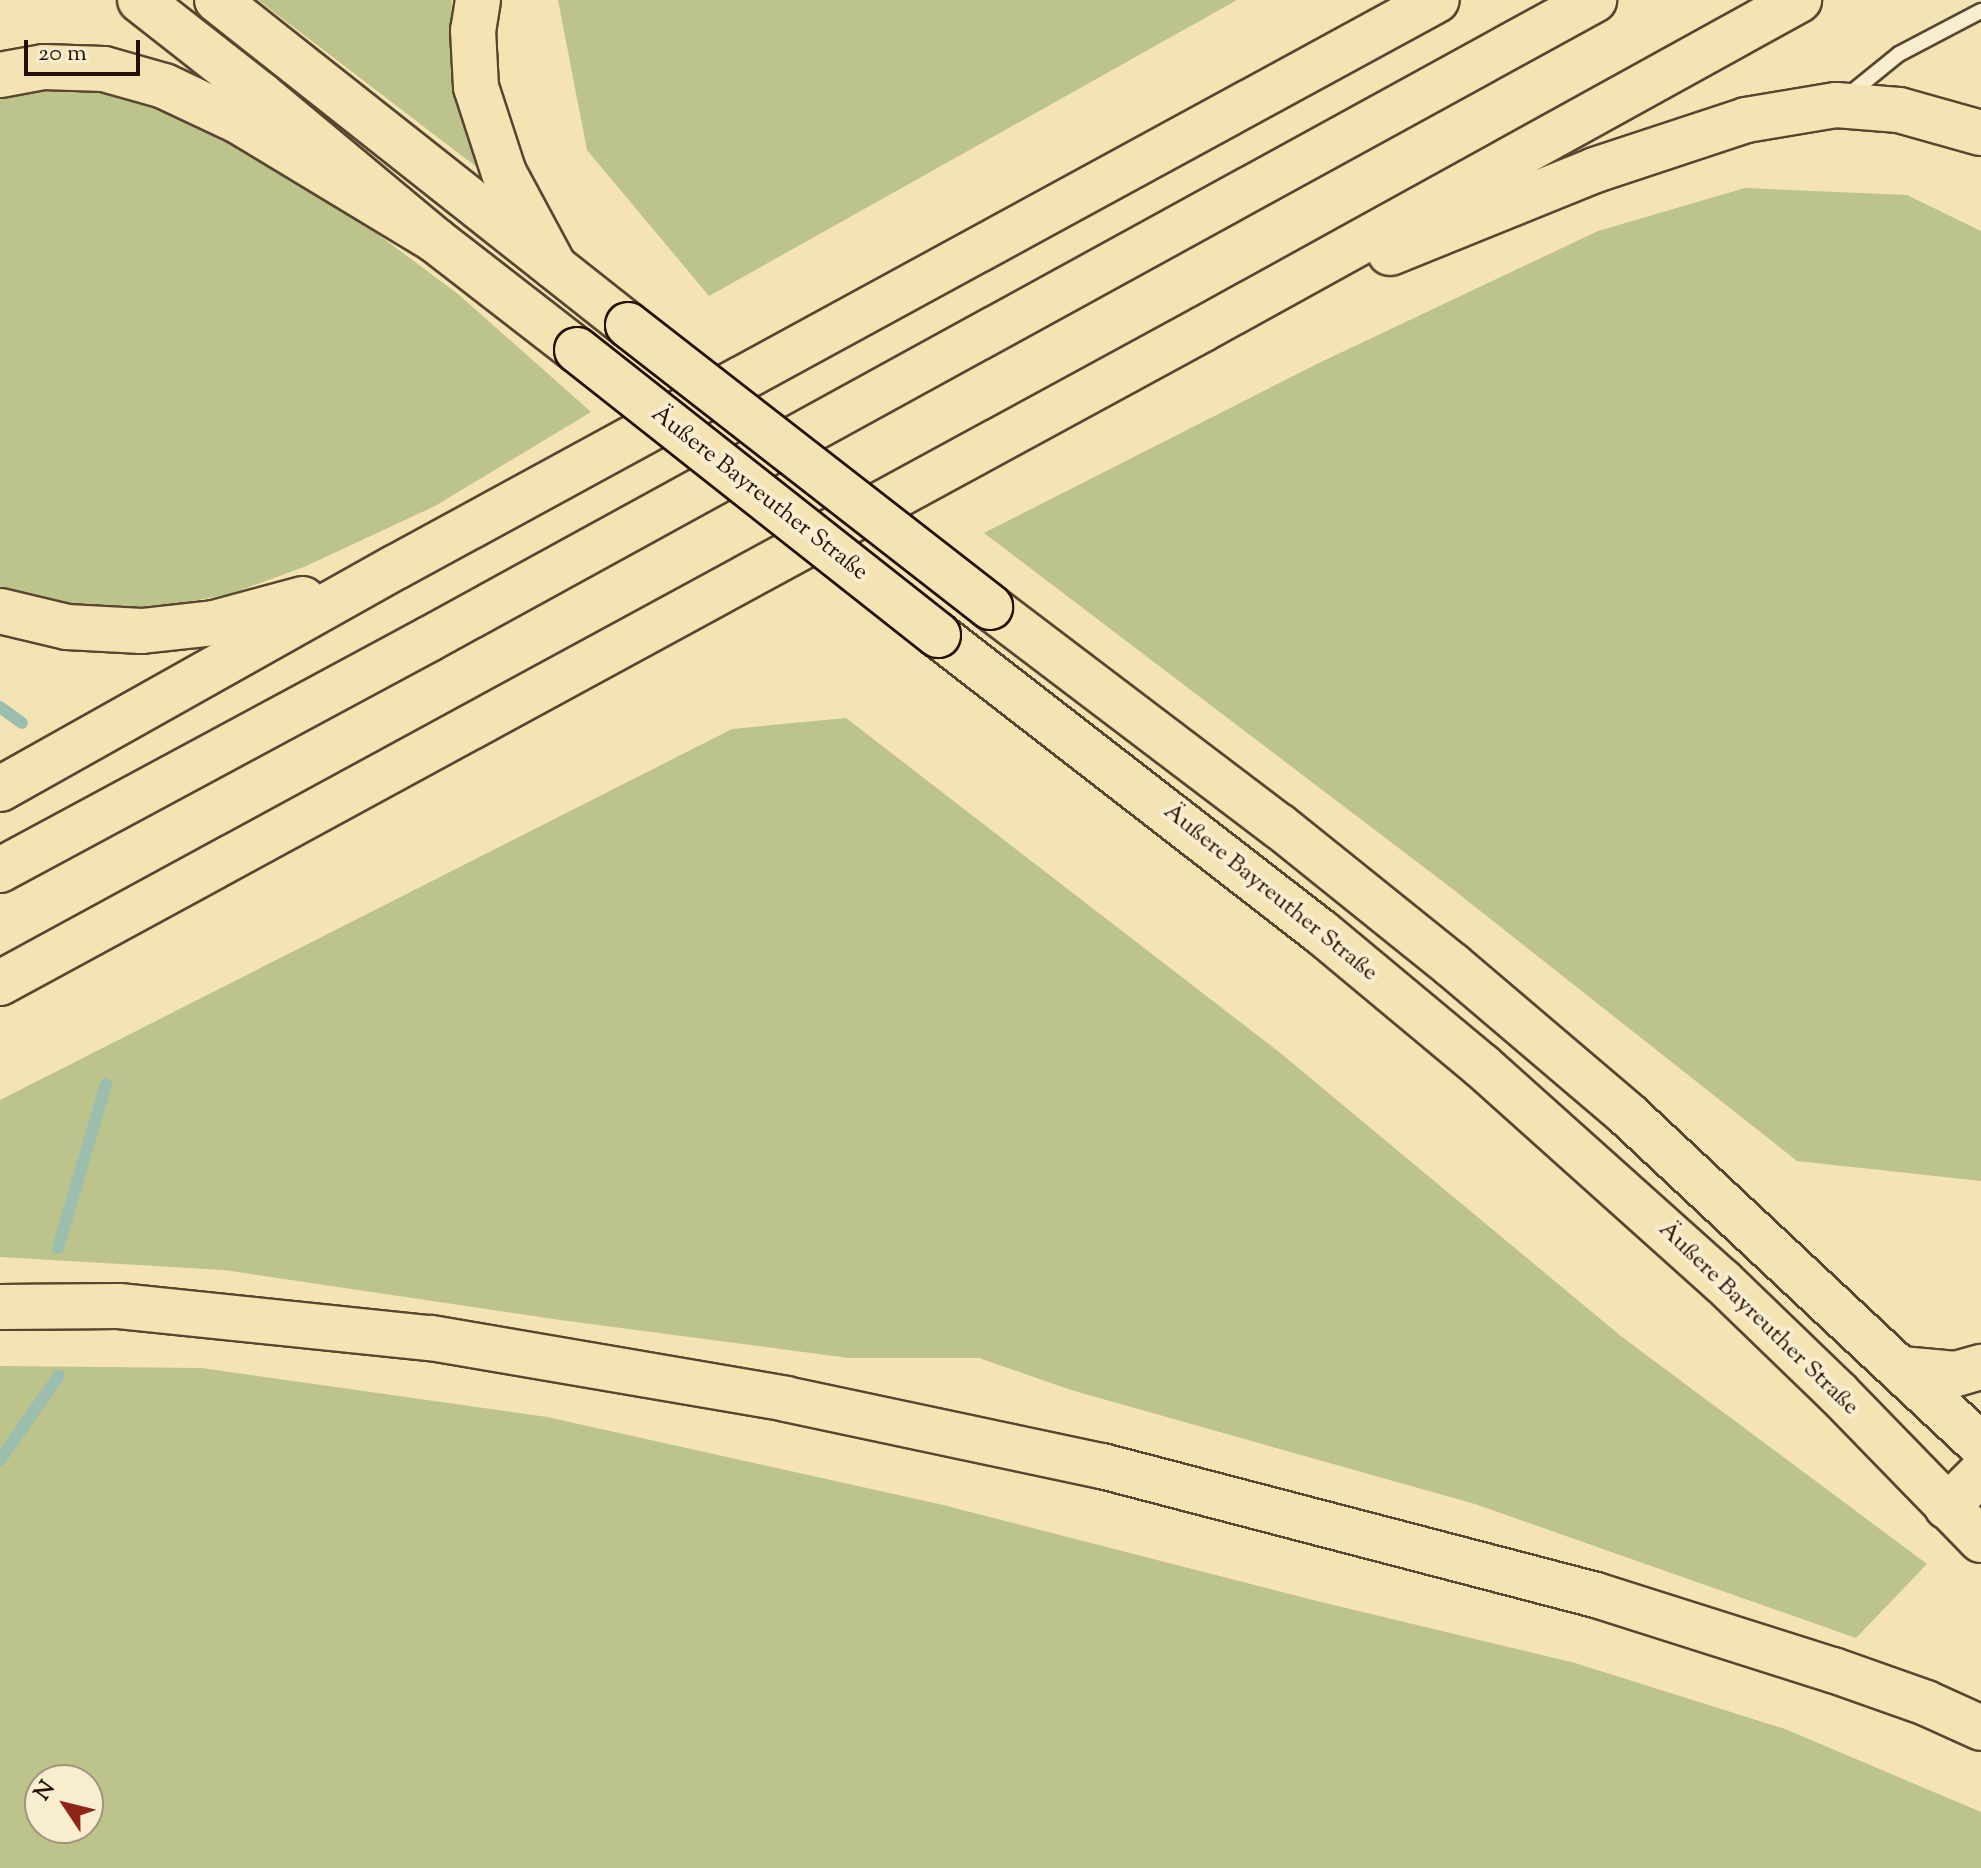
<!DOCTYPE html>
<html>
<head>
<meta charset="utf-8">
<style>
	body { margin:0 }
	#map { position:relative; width:1981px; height:1868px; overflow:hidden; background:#f4e3b3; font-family:"Sorts Mill Goudy",serif }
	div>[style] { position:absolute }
	.green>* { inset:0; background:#bcc38b }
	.stream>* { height:12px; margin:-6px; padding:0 6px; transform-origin:6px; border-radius:6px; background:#9cbeaf }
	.roads { filter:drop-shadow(2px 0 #584630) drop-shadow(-2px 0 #584630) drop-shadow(0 2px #584630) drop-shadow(0 -2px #584630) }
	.service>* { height:14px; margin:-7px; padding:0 7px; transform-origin:7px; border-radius:7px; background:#f8edce }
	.primary>* { height:44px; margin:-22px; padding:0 22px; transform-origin:22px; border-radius:22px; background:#f4e3b3 }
	.motorway>* { height:44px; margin:-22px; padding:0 22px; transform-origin:22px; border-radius:22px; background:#f4e3b3 }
	.bridges { filter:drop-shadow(2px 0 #241105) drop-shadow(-2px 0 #241105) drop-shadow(0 2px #241105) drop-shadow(0 -2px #241105) }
	.primary-bridge>* { height:44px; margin:-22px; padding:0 22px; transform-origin:22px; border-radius:22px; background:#f4e3b3 }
	span { translate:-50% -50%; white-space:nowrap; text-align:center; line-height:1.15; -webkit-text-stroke:8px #f8edce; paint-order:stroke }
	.street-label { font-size:24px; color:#241105 }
	.north { position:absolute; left:24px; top:1764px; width:80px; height:80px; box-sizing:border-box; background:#f8edce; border:2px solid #a3957e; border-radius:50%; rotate:305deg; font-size:22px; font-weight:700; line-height:32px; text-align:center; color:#241105 }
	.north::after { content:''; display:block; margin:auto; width:28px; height:36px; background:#8f2418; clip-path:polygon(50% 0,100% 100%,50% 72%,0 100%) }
	.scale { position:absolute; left:24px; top:40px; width:116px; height:36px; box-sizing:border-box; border:4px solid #241105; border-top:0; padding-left:10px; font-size:24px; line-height:28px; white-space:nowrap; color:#241105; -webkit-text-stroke:6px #f8edce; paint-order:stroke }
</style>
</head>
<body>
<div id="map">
	<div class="green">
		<i style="clip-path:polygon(258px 0,452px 0,450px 61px,467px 121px,495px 181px)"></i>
		<i style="clip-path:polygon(558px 0,1237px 0,709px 296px,587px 150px)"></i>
		<i style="clip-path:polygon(74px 84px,173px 105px,298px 175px,458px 294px,591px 412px,435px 506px,304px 567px,230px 594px,159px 607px,77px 605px,0 589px,0 91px)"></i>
		<i style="clip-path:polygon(1745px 188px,1907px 195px,1981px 231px,1981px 1181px,1797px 1161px,1450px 887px,984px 533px,1319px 363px,1598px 231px)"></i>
		<i style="clip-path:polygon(846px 718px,1279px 1052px,1622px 1337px,1927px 1564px,1856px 1638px,1475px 1504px,1071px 1390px,979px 1358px,849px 1358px,560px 1320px,224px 1270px,0 1257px,0 1100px,732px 729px)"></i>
		<i style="clip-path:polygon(evenodd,0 1366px,201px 1368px,547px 1417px,939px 1504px,1317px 1601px,1575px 1663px,1785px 1729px,1981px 1812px,1981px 1868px,0 1868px,0 1366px,40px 1780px,88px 1780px,88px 1828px,40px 1828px,40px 1780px)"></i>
	</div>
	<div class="stream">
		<i style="left:0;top:707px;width:27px;rotate:36deg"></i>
		<i style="left:58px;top:1248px;width:171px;rotate:-73.7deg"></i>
		<i style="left:0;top:1460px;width:103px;rotate:-55.2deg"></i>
	</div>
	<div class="roads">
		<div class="service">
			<i style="left:1846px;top:97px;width:68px;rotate:-39.1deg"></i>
			<i style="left:1899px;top:54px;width:93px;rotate:-27.7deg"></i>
		</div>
		<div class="primary">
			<i style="left:140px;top:0;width:152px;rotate:38.1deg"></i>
			<i style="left:260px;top:94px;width:228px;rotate:39.8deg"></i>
			<i style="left:435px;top:240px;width:180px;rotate:37.8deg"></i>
			<i style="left:217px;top:0;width:524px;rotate:38.34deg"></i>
			<i style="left:990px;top:607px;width:363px;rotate:37.2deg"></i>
			<i style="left:1279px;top:826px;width:222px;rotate:38.8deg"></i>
			<i style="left:1452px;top:965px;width:231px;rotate:40.4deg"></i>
			<i style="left:1628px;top:1115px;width:483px;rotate:43.1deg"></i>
			<i style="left:938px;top:635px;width:485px;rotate:37.8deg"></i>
			<i style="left:1321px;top:932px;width:209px;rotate:39.8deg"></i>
			<i style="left:1482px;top:1066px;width:322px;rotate:41.9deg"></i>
			<i style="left:1722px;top:1281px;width:161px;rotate:44deg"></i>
			<i style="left:1838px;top:1393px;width:205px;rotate:45.8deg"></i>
		</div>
		<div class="motorway">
			<i style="left:478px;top:0;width:30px;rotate:99deg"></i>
			<i style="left:473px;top:30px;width:57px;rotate:87deg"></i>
			<i style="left:476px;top:87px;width:90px;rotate:72deg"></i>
			<i style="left:504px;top:173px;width:106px;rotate:61.7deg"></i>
			<i style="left:0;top:75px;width:45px;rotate:-10.3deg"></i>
			<i style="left:44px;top:67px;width:60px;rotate:1.9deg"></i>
			<i style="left:104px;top:69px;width:62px;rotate:15.8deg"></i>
			<i style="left:164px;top:86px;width:84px;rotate:25.3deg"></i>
			<i style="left:240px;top:122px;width:228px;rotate:31.2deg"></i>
			<i style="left:1390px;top:253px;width:221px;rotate:-22deg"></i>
			<i style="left:1595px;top:170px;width:159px;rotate:-18.3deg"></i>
			<i style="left:1746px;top:120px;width:91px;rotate:-9.5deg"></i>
			<i style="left:1836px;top:105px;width:63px;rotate:4.5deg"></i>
			<i style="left:1899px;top:110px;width:85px;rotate:15.7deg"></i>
			<i style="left:0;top:611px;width:69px;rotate:13.4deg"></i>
			<i style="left:67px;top:627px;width:75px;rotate:3.1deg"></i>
			<i style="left:142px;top:631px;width:72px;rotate:-6.3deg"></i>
			<i style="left:214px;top:623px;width:92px;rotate:-15.1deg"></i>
			<i style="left:0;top:789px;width:454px;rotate:-29.3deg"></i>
			<i style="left:396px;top:567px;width:1185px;rotate:-28.58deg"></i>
			<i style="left:0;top:870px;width:487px;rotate:-28.3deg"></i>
			<i style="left:429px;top:639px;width:1329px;rotate:-28.74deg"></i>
			<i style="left:0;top:983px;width:1369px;rotate:-28.53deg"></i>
			<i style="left:1203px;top:329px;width:681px;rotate:-28.9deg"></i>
			<i style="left:0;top:1307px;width:119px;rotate:-0.5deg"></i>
			<i style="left:119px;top:1306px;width:314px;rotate:5.9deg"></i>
			<i style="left:431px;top:1338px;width:360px;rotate:9.7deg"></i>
			<i style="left:786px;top:1399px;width:323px;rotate:12deg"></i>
			<i style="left:1102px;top:1466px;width:511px;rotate:14.64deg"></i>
			<i style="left:1596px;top:1595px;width:249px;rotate:17.6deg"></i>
			<i style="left:1833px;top:1670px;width:99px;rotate:19.5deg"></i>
			<i style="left:1926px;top:1703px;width:60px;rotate:24.4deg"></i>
			<i style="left:1901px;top:1369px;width:55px;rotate:5.2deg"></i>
			<i style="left:1956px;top:1374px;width:26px;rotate:-16deg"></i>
			<i style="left:1947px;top:1507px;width:48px;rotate:-45deg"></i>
		</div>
	</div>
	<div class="bridges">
		<div class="primary-bridge">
			<i style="left:628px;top:325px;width:459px;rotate:37.9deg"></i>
			<i style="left:577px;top:350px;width:460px;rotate:38.3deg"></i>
		</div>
	</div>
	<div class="street-label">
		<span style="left:759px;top:494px;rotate:38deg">Äußere Bayreuther Straße</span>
		<span style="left:1270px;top:893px;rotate:39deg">Äußere Bayreuther Straße</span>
		<span style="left:1758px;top:1319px;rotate:44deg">Äußere Bayreuther Straße</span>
	</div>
	<div class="north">N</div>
	<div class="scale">20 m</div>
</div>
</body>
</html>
